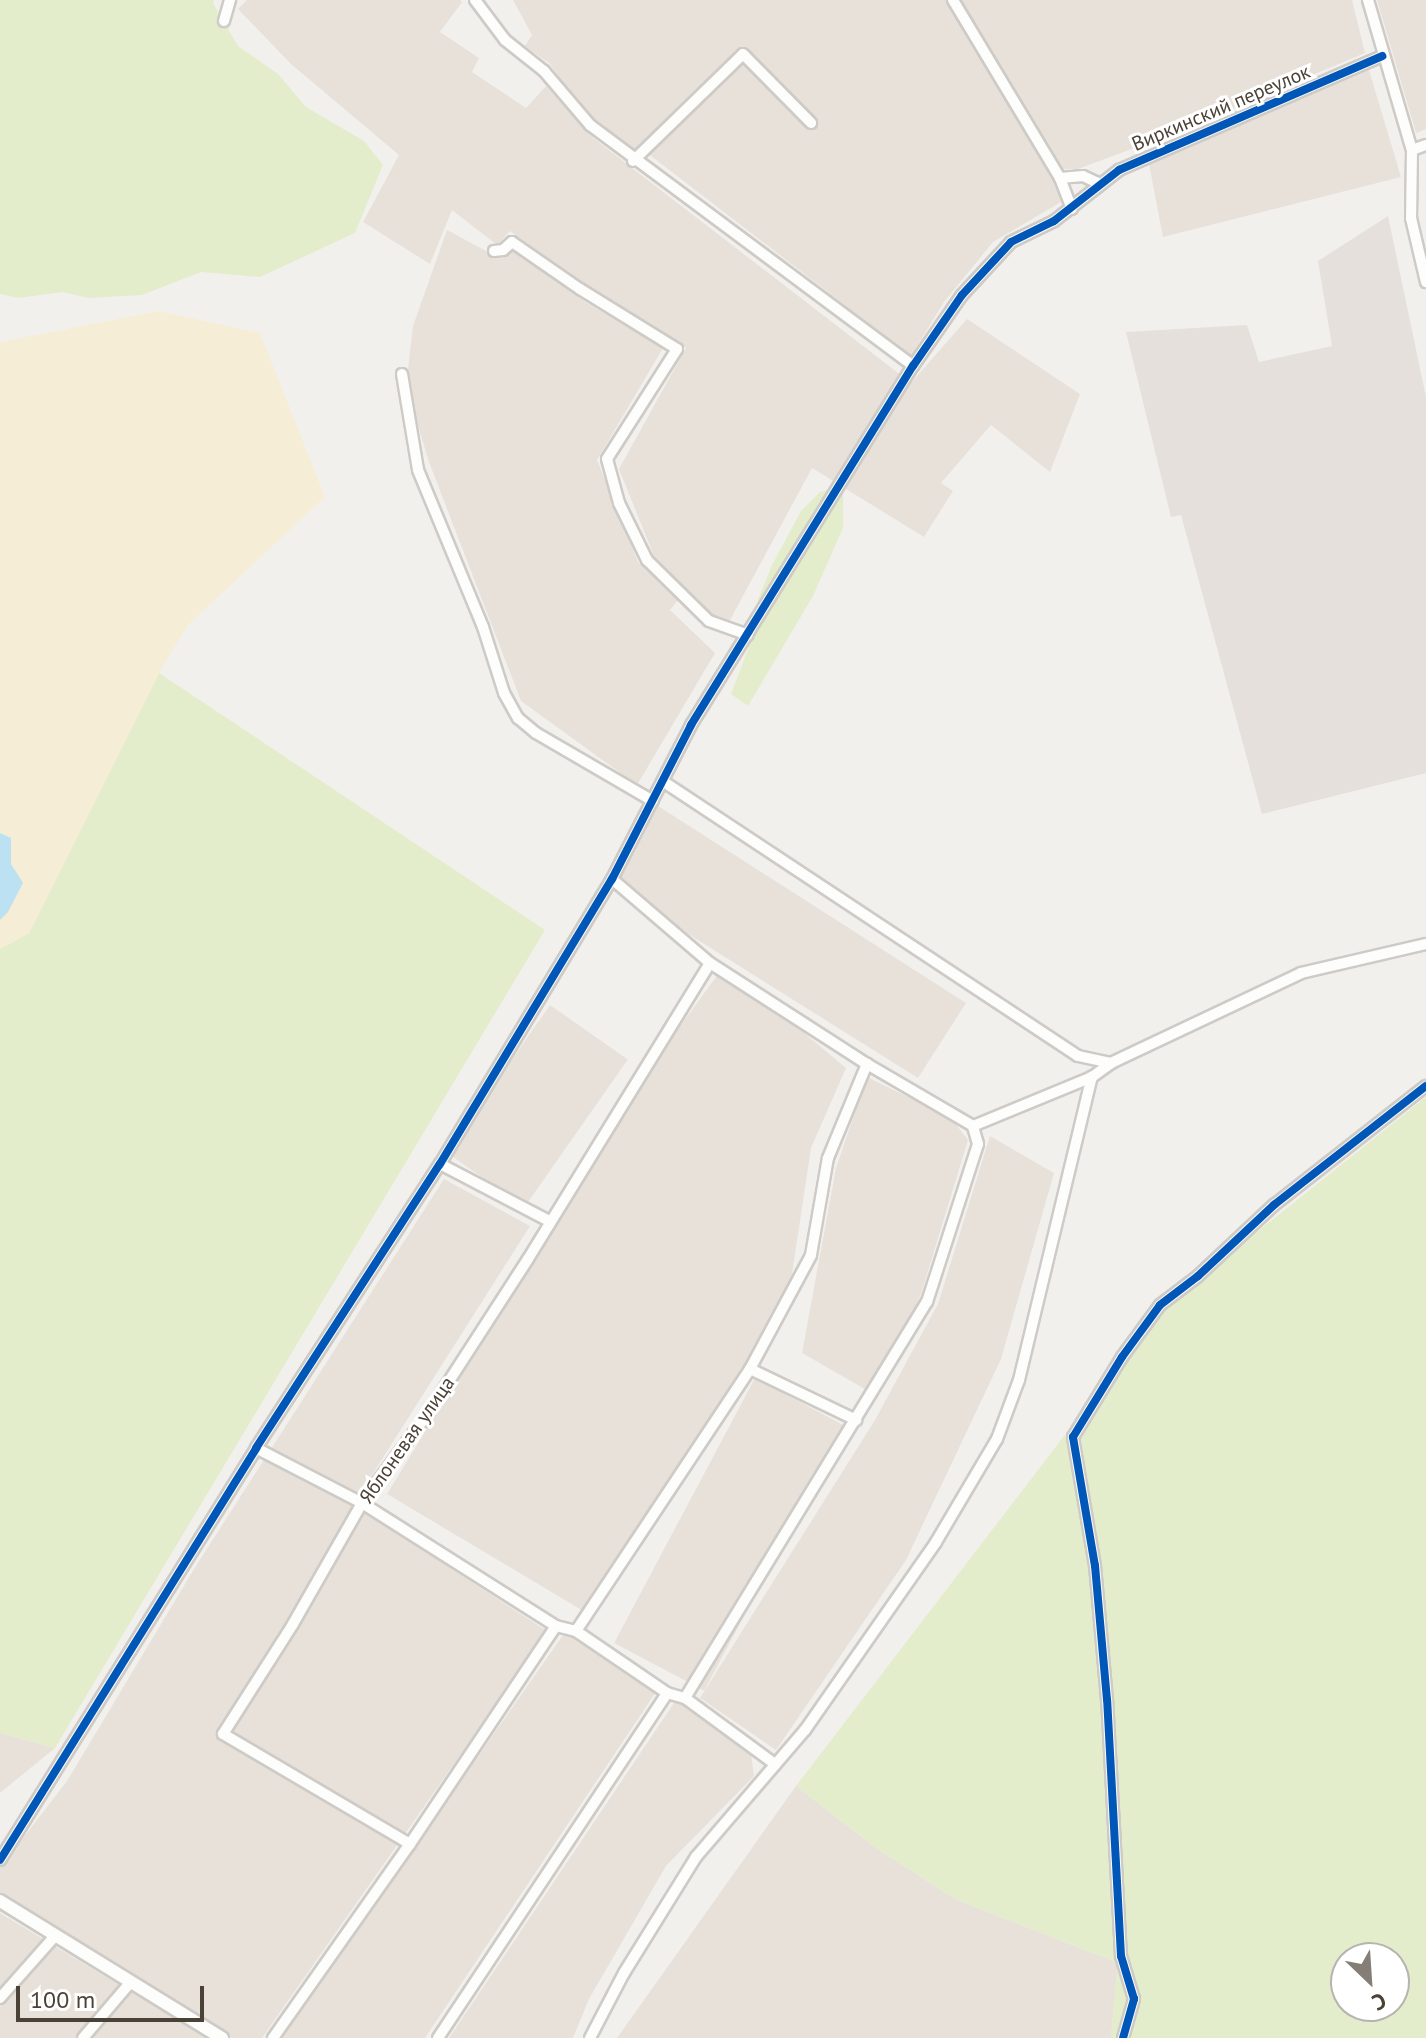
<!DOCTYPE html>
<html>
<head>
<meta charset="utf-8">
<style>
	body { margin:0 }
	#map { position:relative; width:1426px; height:2038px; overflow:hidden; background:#f2f0ed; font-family:"PT Sans",sans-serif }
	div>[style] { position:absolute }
	.residential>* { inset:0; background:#e7e1da; transform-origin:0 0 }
	.industrial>* { inset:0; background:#e5e0dc }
	.green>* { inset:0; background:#e3edcc }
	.sand>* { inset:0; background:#f6edd7 }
	.water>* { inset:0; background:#bbe1f2 }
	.roads { filter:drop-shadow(2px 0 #cecbc7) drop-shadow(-2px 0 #cecbc7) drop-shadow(0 2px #cecbc7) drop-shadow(0 -2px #cecbc7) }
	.minor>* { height:10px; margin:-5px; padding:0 5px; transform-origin:5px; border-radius:5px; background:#fdfdfc }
	.tertiary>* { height:12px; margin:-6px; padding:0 6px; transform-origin:6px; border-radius:6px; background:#fdfdfc }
	.cycleway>* { height:8px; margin:-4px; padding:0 4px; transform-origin:4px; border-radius:4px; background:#0057b8 }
	span { translate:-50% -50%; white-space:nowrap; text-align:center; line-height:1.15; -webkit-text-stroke:6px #fff; paint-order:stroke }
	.street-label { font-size:20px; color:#4a4137 }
	.north { position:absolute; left:1330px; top:1942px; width:80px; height:80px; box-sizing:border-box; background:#fff; border:2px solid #b7b3af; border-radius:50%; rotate:155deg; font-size:22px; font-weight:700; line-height:32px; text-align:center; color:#4a4137 }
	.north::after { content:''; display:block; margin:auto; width:28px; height:36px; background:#857e77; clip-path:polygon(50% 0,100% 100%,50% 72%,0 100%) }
	.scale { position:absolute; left:16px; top:1986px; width:188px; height:36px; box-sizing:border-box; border:4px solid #4a4137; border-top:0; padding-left:10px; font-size:24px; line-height:28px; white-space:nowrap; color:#4a4137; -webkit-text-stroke:6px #fff; paint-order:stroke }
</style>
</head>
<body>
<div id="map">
	<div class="residential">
		<i style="clip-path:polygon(247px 0,460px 0,462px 2px,440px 32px,479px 58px,472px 72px,526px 108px,546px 86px,592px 137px,911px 383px,967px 319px,1080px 394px,1050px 472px,991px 425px,941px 483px,953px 491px,924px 537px,812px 468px,730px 620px,711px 615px,654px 556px,619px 469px,686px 348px,605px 298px,510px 231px,497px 245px,452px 210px,430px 264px,363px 222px,399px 155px,291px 64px,238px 9px)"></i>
		<i style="clip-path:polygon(513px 0,1352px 0,1365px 53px,1169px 135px,1078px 169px,1064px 169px,1054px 180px,1061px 202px,993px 242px,944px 302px,911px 356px,642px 149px,632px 157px,591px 119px,549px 63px,525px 46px,532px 35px)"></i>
		<i style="clip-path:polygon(1377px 0,1426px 0,1426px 129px,1416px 133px)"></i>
		<i style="clip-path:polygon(1369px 70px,1401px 177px,1163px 237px,1149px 164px)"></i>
		<i style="clip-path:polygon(447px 230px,501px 259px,509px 247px,585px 302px,663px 348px,597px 460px,638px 562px,678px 600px,670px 610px,715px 653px,637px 785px,521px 701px,429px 462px,406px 386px,413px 326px)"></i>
		<i style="clip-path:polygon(658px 806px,966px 1003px,918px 1078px,682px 930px,618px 877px)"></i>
		<i style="clip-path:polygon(719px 973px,797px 1027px,846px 1068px,811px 1148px,789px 1294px,585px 1612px,387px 1494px,634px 1089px)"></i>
		<i style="left:550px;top:1005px;width:95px;height:180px;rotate:35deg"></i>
		<i style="clip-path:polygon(867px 1077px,951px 1118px,968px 1140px,921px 1294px,877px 1396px,802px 1353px,836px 1168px)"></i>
		<i style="clip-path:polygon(990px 1136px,1054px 1173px,1001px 1359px,906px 1560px,776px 1750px,700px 1698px,875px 1420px,938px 1304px)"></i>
		<i style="clip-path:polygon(444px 1179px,530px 1226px,353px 1505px,547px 1631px,262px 2038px,231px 2038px,0 1896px,0 1868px,67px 1781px,194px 1569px)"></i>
		<i style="left:755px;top:1378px;width:102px;height:300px;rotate:28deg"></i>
		<i style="clip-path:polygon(570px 1625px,662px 1683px,425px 2038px,281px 2038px)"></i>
		<i style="clip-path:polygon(678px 1697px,750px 1745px,754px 1776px,666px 1866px,589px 1999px,573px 2038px,449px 2038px)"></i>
		<i style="clip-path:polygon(0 1733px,55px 1748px,0 1793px)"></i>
		<i style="clip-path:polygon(796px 1786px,876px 1848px,955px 1899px,1118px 1963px,1111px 2038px,617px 2038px)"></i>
		<i style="clip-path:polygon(0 1913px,207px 2038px,0 2038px)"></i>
	</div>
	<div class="industrial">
		<i style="clip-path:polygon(1388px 216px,1426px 397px,1426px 773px,1262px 814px,1181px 515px,1171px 517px,1126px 332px,1247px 325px,1259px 362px,1332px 346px,1318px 261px)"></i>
	</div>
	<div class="green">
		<i style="clip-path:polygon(0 0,214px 0,213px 3px,238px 46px,278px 74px,306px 107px,364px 141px,383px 165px,355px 233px,260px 277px,201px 272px,142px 295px,88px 298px,63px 292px,18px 298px,0 294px)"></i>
		<i style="clip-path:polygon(843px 486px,843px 528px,813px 596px,748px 706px,731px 694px,758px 623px,758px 599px,772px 565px,801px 511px,820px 492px)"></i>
		<i style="clip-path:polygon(159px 673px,545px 930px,55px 1748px,0 1733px,0 949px,29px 933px)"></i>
		<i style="clip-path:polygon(evenodd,1426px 1097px,1426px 2038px,1111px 2038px,1118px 1963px,955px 1899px,876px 1848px,796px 1786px,1162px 1308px,1426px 1097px,1346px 1958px,1394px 1958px,1394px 2006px,1346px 2006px,1346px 1958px)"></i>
	</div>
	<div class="sand">
		<i style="clip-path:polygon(159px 311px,260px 333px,325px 497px,187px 626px,159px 673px,29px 933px,0 949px,0 920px,8px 912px,11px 838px,0 833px,0 342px)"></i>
	</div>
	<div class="water">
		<i style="clip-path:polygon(0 833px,11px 838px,11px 864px,23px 883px,8px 912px,0 920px)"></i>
	</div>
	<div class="roads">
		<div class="minor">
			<i style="left:475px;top:0;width:50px;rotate:53.1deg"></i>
			<i style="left:505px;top:40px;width:50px;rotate:38.5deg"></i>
			<i style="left:544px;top:71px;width:71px;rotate:49.6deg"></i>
			<i style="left:590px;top:125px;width:403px;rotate:36.7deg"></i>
			<i style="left:953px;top:0;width:208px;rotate:59deg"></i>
			<i style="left:1060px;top:178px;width:33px;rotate:69deg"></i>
			<i style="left:1368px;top:0;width:156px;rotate:73.7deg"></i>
			<i style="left:1412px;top:150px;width:68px;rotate:90.8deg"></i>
			<i style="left:1411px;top:218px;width:66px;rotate:76.8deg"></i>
			<i style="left:224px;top:21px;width:22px;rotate:-74deg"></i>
			<i style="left:1412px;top:150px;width:15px;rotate:-20deg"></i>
			<i style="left:633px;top:161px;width:153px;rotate:-44.2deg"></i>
			<i style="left:743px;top:54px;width:97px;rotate:45.4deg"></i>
			<i style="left:1060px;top:178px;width:23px;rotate:-5deg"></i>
			<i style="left:1083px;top:176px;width:19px;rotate:25deg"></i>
			<i style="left:494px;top:251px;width:9px;rotate:-6deg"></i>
			<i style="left:503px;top:250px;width:12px;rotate:-42deg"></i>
			<i style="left:512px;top:242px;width:83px;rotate:34.7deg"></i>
			<i style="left:580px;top:289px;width:114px;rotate:31.7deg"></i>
			<i style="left:677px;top:349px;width:130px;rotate:122.5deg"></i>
			<i style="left:607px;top:459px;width:46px;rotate:74.7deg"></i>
			<i style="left:619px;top:503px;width:64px;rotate:63.8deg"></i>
			<i style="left:647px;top:560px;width:87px;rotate:44.5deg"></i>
			<i style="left:709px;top:621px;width:41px;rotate:19.7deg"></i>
			<i style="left:402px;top:374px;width:97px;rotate:80.5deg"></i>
			<i style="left:418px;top:470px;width:170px;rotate:67.5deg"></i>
			<i style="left:483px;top:627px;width:69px;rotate:72.3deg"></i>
			<i style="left:504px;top:693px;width:29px;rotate:61deg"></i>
			<i style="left:518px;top:718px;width:23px;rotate:40deg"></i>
			<i style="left:536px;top:733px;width:135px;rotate:30.2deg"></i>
			<i style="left:664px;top:782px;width:496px;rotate:33.5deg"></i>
			<i style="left:1078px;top:1056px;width:34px;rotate:12deg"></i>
			<i style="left:612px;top:879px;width:129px;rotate:40.6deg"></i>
			<i style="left:710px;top:963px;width:187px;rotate:32.8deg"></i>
			<i style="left:867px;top:1064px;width:123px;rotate:30.3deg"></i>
			<i style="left:973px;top:1126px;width:129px;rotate:-22.4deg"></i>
			<i style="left:1092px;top:1077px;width:24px;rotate:-36deg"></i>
			<i style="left:1111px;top:1063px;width:210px;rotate:-25.3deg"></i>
			<i style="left:1301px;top:973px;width:128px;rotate:-13.1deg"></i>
			<i style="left:440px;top:1164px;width:123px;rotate:27.6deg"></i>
			<i style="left:750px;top:1369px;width:118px;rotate:25.7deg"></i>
			<i style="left:256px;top:1448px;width:119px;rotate:27.4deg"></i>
			<i style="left:362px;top:1503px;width:230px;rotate:32.4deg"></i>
			<i style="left:556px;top:1626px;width:21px;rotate:14deg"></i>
			<i style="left:576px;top:1631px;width:110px;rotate:34.3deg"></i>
			<i style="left:667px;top:1693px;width:19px;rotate:16deg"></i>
			<i style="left:685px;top:1698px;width:112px;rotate:36.3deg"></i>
			<i style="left:576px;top:1631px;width:315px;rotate:-56.4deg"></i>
			<i style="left:750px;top:1369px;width:129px;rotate:-61.8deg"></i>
			<i style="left:811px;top:1255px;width:98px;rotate:-80.1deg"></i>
			<i style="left:828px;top:1158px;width:102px;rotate:-67.5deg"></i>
			<i style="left:685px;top:1698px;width:464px;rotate:-58.6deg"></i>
			<i style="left:927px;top:1302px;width:166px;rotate:-72.1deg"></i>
			<i style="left:978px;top:1144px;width:19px;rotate:-106deg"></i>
			<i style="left:410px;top:1844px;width:217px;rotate:-149.5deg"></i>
			<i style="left:223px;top:1734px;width:130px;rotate:-57.5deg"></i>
			<i style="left:293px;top:1624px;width:139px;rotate:-60.3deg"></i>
			<i style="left:362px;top:1503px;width:113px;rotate:-53.6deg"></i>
			<i style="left:429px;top:1412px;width:182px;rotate:-57.1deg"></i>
			<i style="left:528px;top:1259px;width:347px;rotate:-58.4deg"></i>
			<i style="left:0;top:1860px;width:485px;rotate:-58.1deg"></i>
			<i style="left:256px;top:1448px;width:338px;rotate:-57.1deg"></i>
			<i style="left:440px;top:1164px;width:333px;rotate:-58.9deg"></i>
			<i style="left:612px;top:879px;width:173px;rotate:-62.8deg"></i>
			<i style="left:691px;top:725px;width:422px;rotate:-58.3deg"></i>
			<i style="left:913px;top:366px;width:86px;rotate:-55.4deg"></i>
			<i style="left:962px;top:295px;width:72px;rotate:-47.2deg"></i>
			<i style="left:1011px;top:242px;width:48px;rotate:-26deg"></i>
			<i style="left:1054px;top:221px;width:83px;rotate:-38.1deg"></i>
			<i style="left:1119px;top:170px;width:287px;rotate:-23.4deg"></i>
			<i style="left:0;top:1998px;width:83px;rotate:-48.4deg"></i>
			<i style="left:83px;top:2038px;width:72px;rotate:-49.5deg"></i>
			<i style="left:273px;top:2038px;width:237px;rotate:-54.8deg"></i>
			<i style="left:410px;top:1844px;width:262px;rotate:-56.2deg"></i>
			<i style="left:438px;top:2038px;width:414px;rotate:-56.4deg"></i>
			<i style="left:590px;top:2038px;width:73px;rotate:-62.4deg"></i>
			<i style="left:624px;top:1973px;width:137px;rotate:-58.2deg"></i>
			<i style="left:696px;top:1857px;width:167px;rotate:-49.4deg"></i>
			<i style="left:805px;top:1730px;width:229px;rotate:-55.1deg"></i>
			<i style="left:936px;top:1542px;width:120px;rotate:-59.4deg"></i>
			<i style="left:997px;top:1439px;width:63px;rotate:-69.6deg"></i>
			<i style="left:1019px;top:1380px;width:312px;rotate:-76.5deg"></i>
			<i style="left:1123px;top:2038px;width:41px;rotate:-74.2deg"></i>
			<i style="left:1134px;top:1999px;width:45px;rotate:-106.8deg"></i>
			<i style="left:1121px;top:1956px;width:256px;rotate:-93.1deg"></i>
			<i style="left:1107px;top:1700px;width:135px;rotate:-95.1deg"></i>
			<i style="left:1095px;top:1566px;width:131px;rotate:-99.7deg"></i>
			<i style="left:1073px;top:1437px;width:94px;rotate:-58.5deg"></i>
			<i style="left:1122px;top:1357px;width:64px;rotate:-53.8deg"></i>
			<i style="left:1160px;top:1305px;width:48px;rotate:-37.3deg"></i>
			<i style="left:1198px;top:1276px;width:104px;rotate:-43.1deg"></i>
			<i style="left:1274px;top:1205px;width:193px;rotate:-38.1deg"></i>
		</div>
		<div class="tertiary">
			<i style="left:0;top:1901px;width:261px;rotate:31.7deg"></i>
		</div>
	</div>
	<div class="cycleway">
		<i style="left:0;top:1860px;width:485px;rotate:-58.1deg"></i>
		<i style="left:256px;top:1448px;width:338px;rotate:-57.1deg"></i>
		<i style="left:440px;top:1164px;width:333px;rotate:-58.9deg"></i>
		<i style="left:612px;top:879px;width:173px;rotate:-62.8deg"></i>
		<i style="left:691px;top:725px;width:422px;rotate:-58.3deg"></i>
		<i style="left:913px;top:366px;width:86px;rotate:-55.4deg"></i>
		<i style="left:962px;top:295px;width:72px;rotate:-47.2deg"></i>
		<i style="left:1011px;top:242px;width:48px;rotate:-26deg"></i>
		<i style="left:1054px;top:221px;width:83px;rotate:-38.1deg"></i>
		<i style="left:1119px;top:170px;width:287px;rotate:-23.4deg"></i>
		<i style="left:1123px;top:2038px;width:41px;rotate:-74.2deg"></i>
		<i style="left:1134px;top:1999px;width:45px;rotate:-106.8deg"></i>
		<i style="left:1121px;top:1956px;width:256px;rotate:-93.1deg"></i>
		<i style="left:1107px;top:1700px;width:135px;rotate:-95.1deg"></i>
		<i style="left:1095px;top:1566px;width:131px;rotate:-99.7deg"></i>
		<i style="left:1073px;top:1437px;width:94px;rotate:-58.5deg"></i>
		<i style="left:1122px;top:1357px;width:64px;rotate:-53.8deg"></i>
		<i style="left:1160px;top:1305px;width:48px;rotate:-37.3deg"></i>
		<i style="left:1198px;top:1276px;width:104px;rotate:-43.1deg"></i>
		<i style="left:1274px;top:1205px;width:193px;rotate:-38.1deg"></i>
	</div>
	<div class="street-label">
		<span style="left:1221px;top:108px;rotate:-23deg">Виркинский переулок</span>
		<span style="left:407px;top:1440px;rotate:-55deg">Яблоневая улица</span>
	</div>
	<div class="north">С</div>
	<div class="scale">100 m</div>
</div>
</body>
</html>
